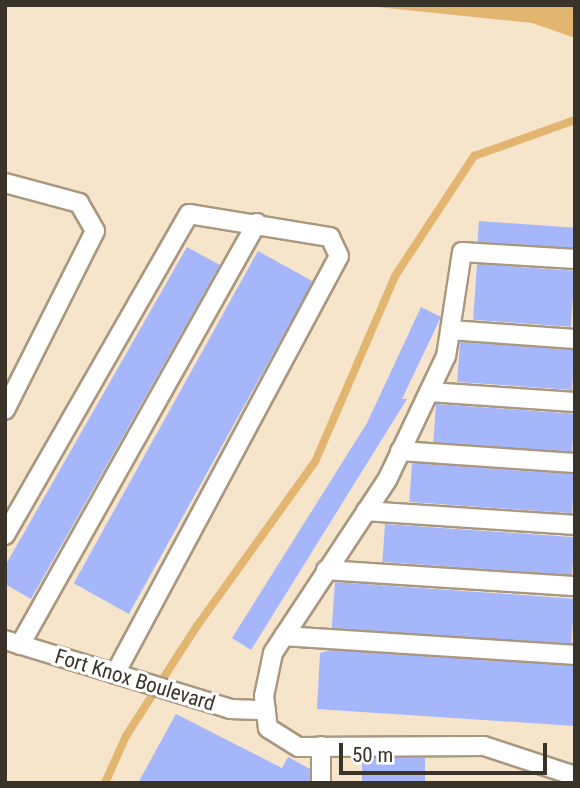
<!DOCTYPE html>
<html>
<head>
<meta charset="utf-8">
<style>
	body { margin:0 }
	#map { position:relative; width:580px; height:788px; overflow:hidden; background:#f6e5cb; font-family:"Roboto Condensed",sans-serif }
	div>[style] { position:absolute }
	.water>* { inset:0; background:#e2b571 }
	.stream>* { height:8px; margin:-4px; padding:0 4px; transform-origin:4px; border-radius:4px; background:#e2b571 }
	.building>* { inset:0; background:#a6b6fb; transform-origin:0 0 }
	.roads { filter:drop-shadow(2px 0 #a99880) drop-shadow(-2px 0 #a99880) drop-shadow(0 2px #a99880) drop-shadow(0 -2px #a99880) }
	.service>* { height:18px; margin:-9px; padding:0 9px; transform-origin:9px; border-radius:9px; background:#fff }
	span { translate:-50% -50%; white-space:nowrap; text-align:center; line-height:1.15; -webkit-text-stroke:6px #fff; paint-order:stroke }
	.street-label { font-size:21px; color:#3a332a }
	.frame { position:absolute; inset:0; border:7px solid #3a332a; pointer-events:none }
	.scale { position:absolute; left:339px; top:743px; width:208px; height:32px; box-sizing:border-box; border:4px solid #3a332a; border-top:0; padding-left:9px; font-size:21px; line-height:24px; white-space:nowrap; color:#3a332a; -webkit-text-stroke:5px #fff; paint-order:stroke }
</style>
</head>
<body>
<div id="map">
	<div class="water">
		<i style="clip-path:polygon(358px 5px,569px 5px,575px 7px,575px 38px,532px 23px)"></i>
	</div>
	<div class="stream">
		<i style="left:105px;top:783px;width:51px;rotate:-65.9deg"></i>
		<i style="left:126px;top:736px;width:131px;rotate:-57.2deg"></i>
		<i style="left:197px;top:626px;width:202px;rotate:-54.3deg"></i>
		<i style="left:315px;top:462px;width:202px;rotate:-66.7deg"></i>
		<i style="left:395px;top:276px;width:144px;rotate:-56.6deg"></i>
		<i style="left:474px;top:156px;width:107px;rotate:-19.6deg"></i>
	</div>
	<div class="building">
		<i style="left:479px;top:221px;width:96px;height:21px;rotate:4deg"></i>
		<i style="clip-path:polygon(187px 247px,220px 265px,31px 599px,5px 584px,5px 566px)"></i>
		<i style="left:258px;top:251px;width:63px;height:380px;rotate:29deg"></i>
		<i style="left:477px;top:264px;width:98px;height:56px;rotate:4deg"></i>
		<i style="clip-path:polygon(421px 307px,441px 317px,402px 399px,407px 399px,251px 650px,232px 638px,367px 423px)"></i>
		<i style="left:460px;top:342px;width:115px;height:40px;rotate:4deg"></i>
		<i style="left:436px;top:404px;width:139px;height:41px;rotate:4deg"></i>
		<i style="left:412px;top:463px;width:163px;height:39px;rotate:4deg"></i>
		<i style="left:385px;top:524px;width:190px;height:38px;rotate:4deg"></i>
		<i style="left:335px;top:582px;width:240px;height:46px;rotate:4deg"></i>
		<i style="clip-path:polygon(330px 650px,575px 666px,575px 726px,317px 709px,320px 653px)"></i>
		<i style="clip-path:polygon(176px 714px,282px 768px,288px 757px,310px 769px,310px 783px,138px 783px)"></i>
		<i style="left:362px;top:758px;width:63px;height:25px"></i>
	</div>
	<div class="roads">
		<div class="service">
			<i style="left:5px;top:183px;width:77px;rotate:15.1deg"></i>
			<i style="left:79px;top:203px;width:32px;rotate:60deg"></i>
			<i style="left:95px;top:231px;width:200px;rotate:116.7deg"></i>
			<i style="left:575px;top:259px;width:113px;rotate:-176.5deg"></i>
			<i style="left:462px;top:252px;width:105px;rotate:98.7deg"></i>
			<i style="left:446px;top:356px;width:137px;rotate:115.4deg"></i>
			<i style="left:387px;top:480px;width:207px;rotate:123.4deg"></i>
			<i style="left:273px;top:653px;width:44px;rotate:101.8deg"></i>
			<i style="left:264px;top:696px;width:32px;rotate:83deg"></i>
			<i style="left:268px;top:728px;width:36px;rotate:32deg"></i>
			<i style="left:299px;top:747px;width:185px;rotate:-0.3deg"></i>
			<i style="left:484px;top:746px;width:96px;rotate:18.2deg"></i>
			<i style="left:450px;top:330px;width:125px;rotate:4.1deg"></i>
			<i style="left:429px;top:392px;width:146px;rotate:3.9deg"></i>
			<i style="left:400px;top:451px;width:175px;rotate:3.9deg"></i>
			<i style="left:366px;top:511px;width:209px;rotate:3.8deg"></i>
			<i style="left:5px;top:535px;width:370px;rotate:-60.2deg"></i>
			<i style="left:189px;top:214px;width:143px;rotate:9.3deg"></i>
			<i style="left:330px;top:237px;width:21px;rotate:65deg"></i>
			<i style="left:339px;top:256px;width:474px;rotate:118.2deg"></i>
			<i style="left:326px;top:570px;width:250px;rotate:3.7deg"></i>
			<i style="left:284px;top:636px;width:292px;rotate:3.7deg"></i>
			<i style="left:5px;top:640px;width:235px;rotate:17deg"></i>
			<i style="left:230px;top:709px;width:36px;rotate:2deg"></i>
			<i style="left:20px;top:645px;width:484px;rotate:-60.7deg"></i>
			<i style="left:321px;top:746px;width:37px;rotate:90deg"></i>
		</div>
	</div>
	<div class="street-label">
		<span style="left:135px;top:680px;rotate:17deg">Fort Knox Boulevard</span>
	</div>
	<div class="frame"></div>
	<div class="scale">50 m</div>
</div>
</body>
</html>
